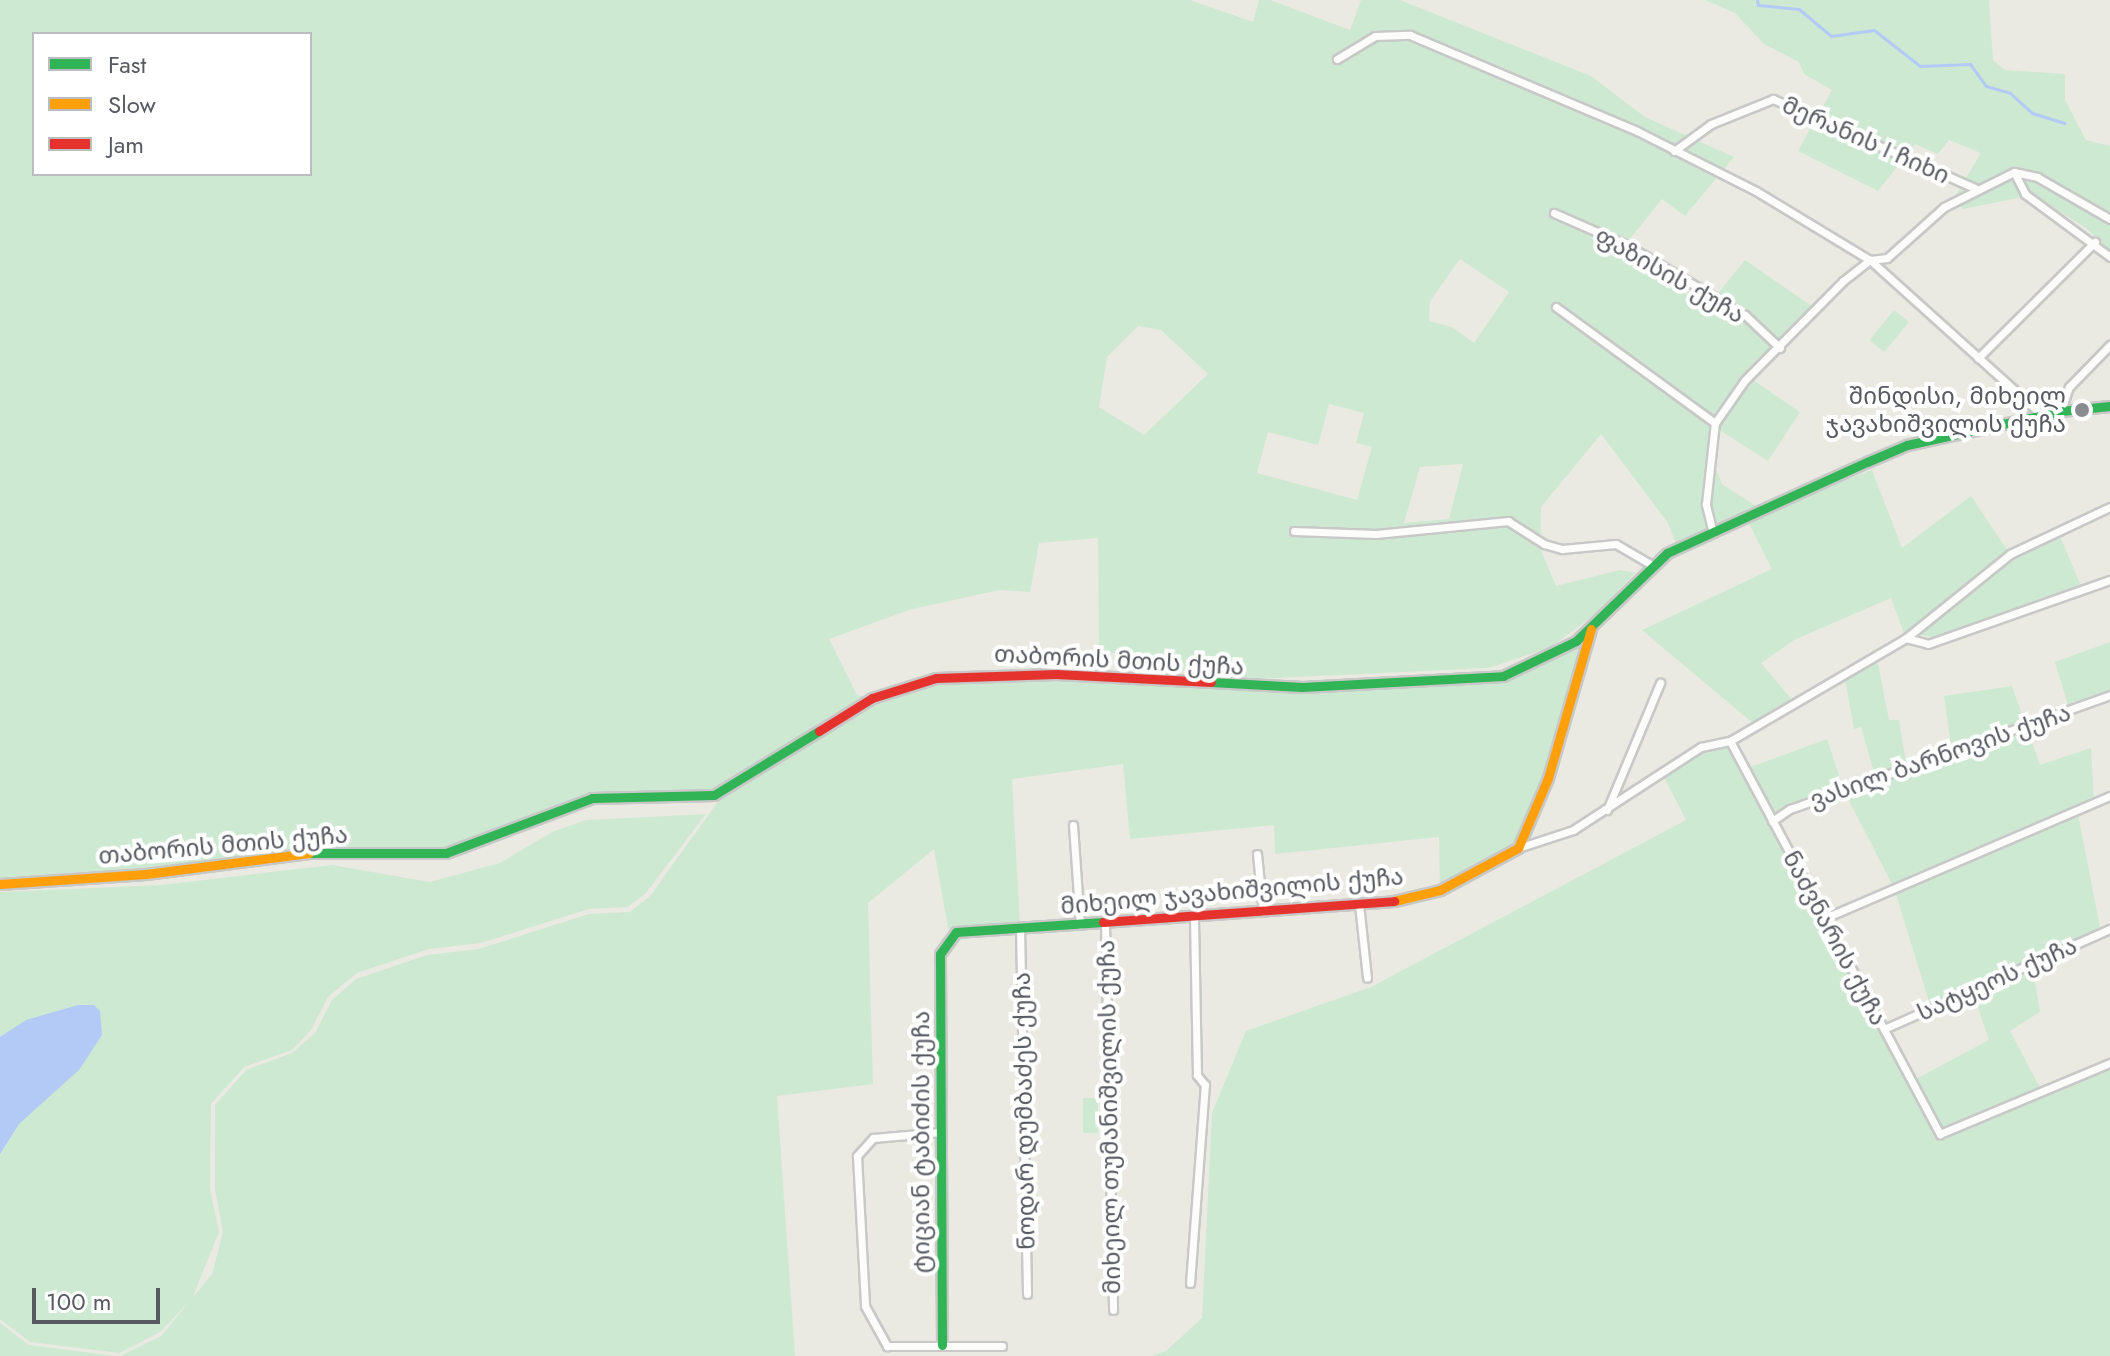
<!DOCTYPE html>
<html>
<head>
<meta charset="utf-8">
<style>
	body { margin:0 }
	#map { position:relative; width:2110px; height:1356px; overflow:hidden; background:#eaeae2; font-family:Jost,"Noto Sans Georgian",sans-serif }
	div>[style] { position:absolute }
	.green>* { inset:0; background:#cee9d2; transform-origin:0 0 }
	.water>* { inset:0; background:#b4caf6 }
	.stream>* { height:3px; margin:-1.5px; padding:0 1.5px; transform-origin:1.5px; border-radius:1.5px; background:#b4caf6 }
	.roads { filter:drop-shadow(2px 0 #c7c8c7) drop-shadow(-2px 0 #c7c8c7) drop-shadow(0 2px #c7c8c7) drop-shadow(0 -2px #c7c8c7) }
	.street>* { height:7px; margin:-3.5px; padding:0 3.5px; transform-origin:3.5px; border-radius:3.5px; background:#fcfcfb }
	.fast>* { height:9px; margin:-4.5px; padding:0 4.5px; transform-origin:4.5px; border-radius:4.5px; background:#30b455 }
	.slow>* { height:9px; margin:-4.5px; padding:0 4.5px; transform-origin:4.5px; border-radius:4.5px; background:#ff9f0a }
	.jam>* { height:9px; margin:-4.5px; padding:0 4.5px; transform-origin:4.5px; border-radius:4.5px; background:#e5322d }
	.dots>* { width:22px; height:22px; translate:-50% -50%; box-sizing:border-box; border:4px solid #fff; border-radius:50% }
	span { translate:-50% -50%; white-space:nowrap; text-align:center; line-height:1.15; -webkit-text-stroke:8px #fff; paint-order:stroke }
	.street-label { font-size:24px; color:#585a62 }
	.poi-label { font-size:24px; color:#585a62 }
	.right { translate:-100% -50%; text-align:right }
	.legend { position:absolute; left:32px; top:32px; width:280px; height:144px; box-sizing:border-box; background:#fff; border:2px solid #bcbdc0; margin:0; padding:10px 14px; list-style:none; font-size:24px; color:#585a62 }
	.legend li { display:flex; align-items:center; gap:16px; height:40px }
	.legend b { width:40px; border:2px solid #bcbdc0 }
	.scale { position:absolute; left:32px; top:1288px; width:128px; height:36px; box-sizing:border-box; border:4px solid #585a62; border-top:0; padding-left:10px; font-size:24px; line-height:28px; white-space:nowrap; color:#585a62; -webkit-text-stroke:6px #fff; paint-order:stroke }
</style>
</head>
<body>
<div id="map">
	<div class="green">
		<i style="clip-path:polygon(evenodd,0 0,1190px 0,1253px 22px,1259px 0,1270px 0,1350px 30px,1361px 0,1400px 0,1591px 76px,1645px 117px,1734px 157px,1685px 216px,1662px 199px,1620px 251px,1707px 307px,1745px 260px,1813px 307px,1750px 378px,1800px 412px,1768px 461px,1718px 429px,1715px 467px,1722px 484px,1756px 506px,1676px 544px,1668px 523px,1601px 434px,1541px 507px,1540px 548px,1556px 586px,1620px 570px,1635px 573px,1597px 613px,1551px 647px,1489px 668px,1210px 681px,1144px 656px,1099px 652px,1098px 538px,1039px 543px,1030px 592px,1000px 590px,912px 609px,829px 639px,857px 695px,872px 698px,983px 673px,1181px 685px,1445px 682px,1526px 669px,1592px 625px,1548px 778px,1518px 848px,1440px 890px,1439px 837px,1275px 854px,1274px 825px,1130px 839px,1123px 764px,1012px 779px,1020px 927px,956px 932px,948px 928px,934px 849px,868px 903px,873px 1084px,777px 1096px,795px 1356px,120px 1356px,161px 1336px,212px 1274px,223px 1232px,215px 1190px,215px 1105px,246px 1070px,292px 1053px,315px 1033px,332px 1000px,356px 979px,427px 955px,479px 949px,589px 914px,630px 912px,650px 896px,725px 792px,597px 798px,446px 856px,328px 851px,0 886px,0 0,34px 34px,310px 34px,310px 174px,34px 174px,34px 34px,0 0,1460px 259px,1509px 292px,1474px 343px,1452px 327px,1429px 321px,1430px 301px,1460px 259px,0 0,1138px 326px,1161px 330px,1208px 374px,1144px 435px,1099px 407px,1107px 357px,1138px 326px,0 0,1329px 404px,1364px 413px,1356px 443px,1372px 447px,1357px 500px,1257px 473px,1268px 432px,1318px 445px,1329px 404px,0 0,1463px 464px,1449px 519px,1404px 523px,1420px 467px,1463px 464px)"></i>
		<i style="clip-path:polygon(1705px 0,1989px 0,1993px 60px,2005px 70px,2065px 74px,2065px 100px,2086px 140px,2110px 146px,2110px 251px,2086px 228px,2033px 195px,1963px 209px,1954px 198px,1981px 153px,1949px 140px,1938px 154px,1915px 144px,1878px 191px,1798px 151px,1832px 90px,1804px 74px,1799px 62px,1764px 44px,1735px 13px)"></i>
		<i style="left:1894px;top:310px;width:19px;height:39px;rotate:39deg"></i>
		<i style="clip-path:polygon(1872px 470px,1902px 548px,1971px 496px,2008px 551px,1906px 638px,1891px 598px,1794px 640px,1761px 663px,1794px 702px,1755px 725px,1642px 630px,1772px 569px,1746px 518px)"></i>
		<i style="clip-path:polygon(2059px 534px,2081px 586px,1935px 638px,1917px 634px,2004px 562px)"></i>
		<i style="clip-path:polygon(2110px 642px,2110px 695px,2070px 711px,2055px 662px)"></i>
		<i style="clip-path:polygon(evenodd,1876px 654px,1889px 720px,1899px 720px,1907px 769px,1952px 753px,1944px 696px,2012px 686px,2040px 765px,2091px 748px,2094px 801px,2077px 808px,2101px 933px,2032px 963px,2040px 1012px,2010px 1031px,2045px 1097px,2110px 1069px,2110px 1356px,1151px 1356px,1166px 1351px,1202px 1318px,1212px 1113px,1246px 1031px,1371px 987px,1686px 820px,1663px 775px,1701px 747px,1730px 741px,1745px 769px,1827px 739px,1844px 790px,1876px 779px,1861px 727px,1854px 729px,1844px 673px,1876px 654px,1844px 791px,1894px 888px,1931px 1008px,1972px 990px,1989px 1040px,1912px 1081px,1773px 820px,1844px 791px)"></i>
		<i style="clip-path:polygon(706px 814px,646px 893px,628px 907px,589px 909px,481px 943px,429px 949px,357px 973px,328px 997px,311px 1030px,292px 1050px,244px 1067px,211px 1104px,210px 1189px,219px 1232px,192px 1299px,160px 1332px,120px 1353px,30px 1342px,0 1319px,0 892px,161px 885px,332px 865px,430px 882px,500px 863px,552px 832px,586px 820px)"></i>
		<i style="left:1083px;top:1098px;width:15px;height:35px"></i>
		<i style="clip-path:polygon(0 1323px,29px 1345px,116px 1356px,0 1356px)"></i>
	</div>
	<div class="water">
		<i style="clip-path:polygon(78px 1005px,94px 1005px,100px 1011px,102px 1035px,79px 1070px,19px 1124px,0 1154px,0 1037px,26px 1020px)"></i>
	</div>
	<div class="stream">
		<i style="left:1757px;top:0;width:5px;rotate:79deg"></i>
		<i style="left:1758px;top:5px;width:41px;rotate:5.6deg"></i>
		<i style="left:1799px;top:9px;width:42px;rotate:40.2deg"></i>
		<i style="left:1831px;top:36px;width:43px;rotate:-7.9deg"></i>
		<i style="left:1874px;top:30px;width:58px;rotate:38deg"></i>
		<i style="left:1920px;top:66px;width:50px;rotate:-2.3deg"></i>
		<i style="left:1970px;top:64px;width:27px;rotate:54deg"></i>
		<i style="left:1986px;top:86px;width:25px;rotate:16deg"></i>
		<i style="left:2010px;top:93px;width:30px;rotate:42deg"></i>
		<i style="left:2032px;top:113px;width:34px;rotate:17deg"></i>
	</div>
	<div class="roads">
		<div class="street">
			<i style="left:1337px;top:59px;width:44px;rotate:-31.2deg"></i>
			<i style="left:1375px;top:36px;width:35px;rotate:-2deg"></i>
			<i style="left:1410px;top:35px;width:246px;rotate:22.9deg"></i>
			<i style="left:1637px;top:131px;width:133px;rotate:26.8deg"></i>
			<i style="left:1756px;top:191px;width:133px;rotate:31.2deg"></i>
			<i style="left:1870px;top:260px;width:232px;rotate:42deg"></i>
			<i style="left:1674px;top:151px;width:46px;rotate:-36.1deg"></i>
			<i style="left:1711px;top:124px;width:67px;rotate:-22deg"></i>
			<i style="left:1773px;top:99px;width:221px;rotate:23.8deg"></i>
			<i style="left:2014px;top:172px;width:25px;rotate:63deg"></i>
			<i style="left:2025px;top:194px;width:106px;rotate:36.5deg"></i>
			<i style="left:1554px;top:213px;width:80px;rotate:23.7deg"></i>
			<i style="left:1627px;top:245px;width:137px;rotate:30.7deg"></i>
			<i style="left:1745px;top:315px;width:48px;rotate:43.3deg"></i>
			<i style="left:1556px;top:307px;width:197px;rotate:36.1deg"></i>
			<i style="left:1978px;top:358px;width:165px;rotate:-44.8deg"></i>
			<i style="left:2061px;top:411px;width:25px;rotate:-72deg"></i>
			<i style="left:2069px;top:387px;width:59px;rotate:-45.7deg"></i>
			<i style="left:1294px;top:531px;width:82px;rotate:2.1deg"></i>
			<i style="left:1376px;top:534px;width:133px;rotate:-5.6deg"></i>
			<i style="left:1508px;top:521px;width:43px;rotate:32.6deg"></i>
			<i style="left:1544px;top:544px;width:19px;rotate:16deg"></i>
			<i style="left:1562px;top:549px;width:54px;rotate:-5.3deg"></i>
			<i style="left:1616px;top:544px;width:42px;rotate:30.3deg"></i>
			<i style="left:1713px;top:533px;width:30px;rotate:-104deg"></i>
			<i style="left:1706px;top:504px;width:81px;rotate:-83.7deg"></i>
			<i style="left:1715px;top:423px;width:52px;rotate:-55.1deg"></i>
			<i style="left:1745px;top:380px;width:139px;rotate:-45.3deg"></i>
			<i style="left:1843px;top:281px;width:34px;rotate:-38deg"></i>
			<i style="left:1870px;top:260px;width:17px;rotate:-7deg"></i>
			<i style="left:1887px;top:258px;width:76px;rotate:-41.8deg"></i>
			<i style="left:1944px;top:207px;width:78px;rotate:-26.6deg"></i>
			<i style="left:2014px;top:172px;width:24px;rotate:12deg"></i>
			<i style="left:2037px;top:177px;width:84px;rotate:29.9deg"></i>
			<i style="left:1906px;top:638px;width:23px;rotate:15deg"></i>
			<i style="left:1928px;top:644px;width:193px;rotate:-19.4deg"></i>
			<i style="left:1730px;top:741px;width:446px;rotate:61.9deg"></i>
			<i style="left:1940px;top:1134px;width:184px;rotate:-22.7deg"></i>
			<i style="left:1607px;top:810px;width:138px;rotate:-67.3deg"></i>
			<i style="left:1772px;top:821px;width:22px;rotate:-34deg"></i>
			<i style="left:1790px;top:809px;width:340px;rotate:-19.6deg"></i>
			<i style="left:1073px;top:825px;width:100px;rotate:86deg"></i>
			<i style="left:1518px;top:848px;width:58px;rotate:-18.1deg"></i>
			<i style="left:1573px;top:830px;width:153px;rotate:-33deg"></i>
			<i style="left:1701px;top:747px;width:30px;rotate:-12deg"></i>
			<i style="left:1730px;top:741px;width:204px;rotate:-30.3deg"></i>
			<i style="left:1906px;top:638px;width:134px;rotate:-38.9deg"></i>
			<i style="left:2010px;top:554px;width:110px;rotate:-25.2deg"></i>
			<i style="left:1257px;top:854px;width:58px;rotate:84.1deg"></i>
			<i style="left:1359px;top:904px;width:74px;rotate:83.8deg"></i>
			<i style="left:1825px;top:918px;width:310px;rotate:-23.2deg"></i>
			<i style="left:1105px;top:924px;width:386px;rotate:88.8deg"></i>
			<i style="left:1020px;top:927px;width:367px;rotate:88.9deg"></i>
			<i style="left:1884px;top:1029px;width:247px;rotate:-23.9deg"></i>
			<i style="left:941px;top:1132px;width:68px;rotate:175deg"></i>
			<i style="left:873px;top:1138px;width:24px;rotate:132deg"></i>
			<i style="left:857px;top:1156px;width:150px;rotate:86.9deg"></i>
			<i style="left:865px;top:1306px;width:46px;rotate:61.2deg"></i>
			<i style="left:887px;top:1346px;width:115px"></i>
			<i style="left:1190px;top:1283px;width:199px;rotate:-85.7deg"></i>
			<i style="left:1205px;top:1085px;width:13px;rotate:-129deg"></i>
			<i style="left:1197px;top:1075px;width:157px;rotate:-91.1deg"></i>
		</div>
		<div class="fast">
			<i style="left:1211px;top:682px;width:91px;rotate:3.1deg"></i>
			<i style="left:1302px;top:687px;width:201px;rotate:-3.1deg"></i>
			<i style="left:1503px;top:676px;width:81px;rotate:-25.6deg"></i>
			<i style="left:1576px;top:641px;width:127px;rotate:-44deg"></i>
			<i style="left:1667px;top:553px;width:220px;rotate:-24.5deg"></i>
			<i style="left:1867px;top:462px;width:43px;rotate:-23deg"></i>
			<i style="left:1907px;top:445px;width:158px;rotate:-12.4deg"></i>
			<i style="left:2061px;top:411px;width:49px;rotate:-5.8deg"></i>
			<i style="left:309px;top:853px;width:137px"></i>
			<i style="left:446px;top:853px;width:156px;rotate:-20.6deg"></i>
			<i style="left:592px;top:798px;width:122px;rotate:-1.4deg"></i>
			<i style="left:714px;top:795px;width:123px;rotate:-31.4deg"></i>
			<i style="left:942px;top:1345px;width:391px;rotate:-90.3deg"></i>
			<i style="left:940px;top:954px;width:27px;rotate:-54deg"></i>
			<i style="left:956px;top:932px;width:147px;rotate:-3.9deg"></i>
		</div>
		<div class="slow">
			<i style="left:0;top:884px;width:146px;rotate:-3.9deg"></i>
			<i style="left:146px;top:874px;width:164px;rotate:-7.3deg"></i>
			<i style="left:1394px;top:901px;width:47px;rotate:-13.4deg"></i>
			<i style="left:1440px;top:890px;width:89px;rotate:-28.3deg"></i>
			<i style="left:1518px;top:848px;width:76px;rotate:-66.8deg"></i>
			<i style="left:1548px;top:778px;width:155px;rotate:-73.9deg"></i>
		</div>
		<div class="jam">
			<i style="left:819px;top:731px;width:62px;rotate:-31.9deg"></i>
			<i style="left:872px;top:698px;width:67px;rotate:-17.4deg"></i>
			<i style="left:936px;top:678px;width:120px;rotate:-1.9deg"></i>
			<i style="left:1056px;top:674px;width:155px;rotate:3deg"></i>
			<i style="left:1103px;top:922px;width:292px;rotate:-4.1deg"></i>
		</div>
	</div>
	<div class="dots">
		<i style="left:2082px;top:410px;background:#8b8c8f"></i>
	</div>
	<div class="street-label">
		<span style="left:1866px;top:140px;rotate:24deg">მერანის I ჩიხი</span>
		<span style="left:1670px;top:275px;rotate:30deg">ფაზისის ქუჩა</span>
		<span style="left:1119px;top:660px;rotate:3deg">თაბორის მთის ქუჩა</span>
		<span style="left:1940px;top:756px;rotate:-19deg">ვასილ ბარნოვის ქუჩა</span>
		<span style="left:223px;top:845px;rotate:-5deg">თაბორის მთის ქუჩა</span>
		<span style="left:1232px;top:891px;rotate:-5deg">მიხეილ ჯავახიშვილის ქუჩა</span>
		<span style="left:1835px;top:938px;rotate:62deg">ნაძვნარის ქუჩა</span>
		<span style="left:1997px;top:979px;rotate:-24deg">სატყეოს ქუჩა</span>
		<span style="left:1024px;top:1111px;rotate:-91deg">ნოდარ დუმბაძეს ქუჩა</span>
		<span style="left:1109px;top:1117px;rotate:-91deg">მიხეილ თუმანიშვილის ქუჩა</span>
		<span style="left:921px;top:1142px;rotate:-90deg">ტიციან ტაბიძის ქუჩა</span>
	</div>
	<div class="poi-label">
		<span class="right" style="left:2066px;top:410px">შინდისი, მიხეილ<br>ჯავახიშვილის ქუჩა</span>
	</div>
	<ul class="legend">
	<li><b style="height:10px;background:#30b455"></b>Fast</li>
	<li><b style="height:10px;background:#ff9f0a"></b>Slow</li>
	<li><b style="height:10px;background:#e5322d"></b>Jam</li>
	</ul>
	<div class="scale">100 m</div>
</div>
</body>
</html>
